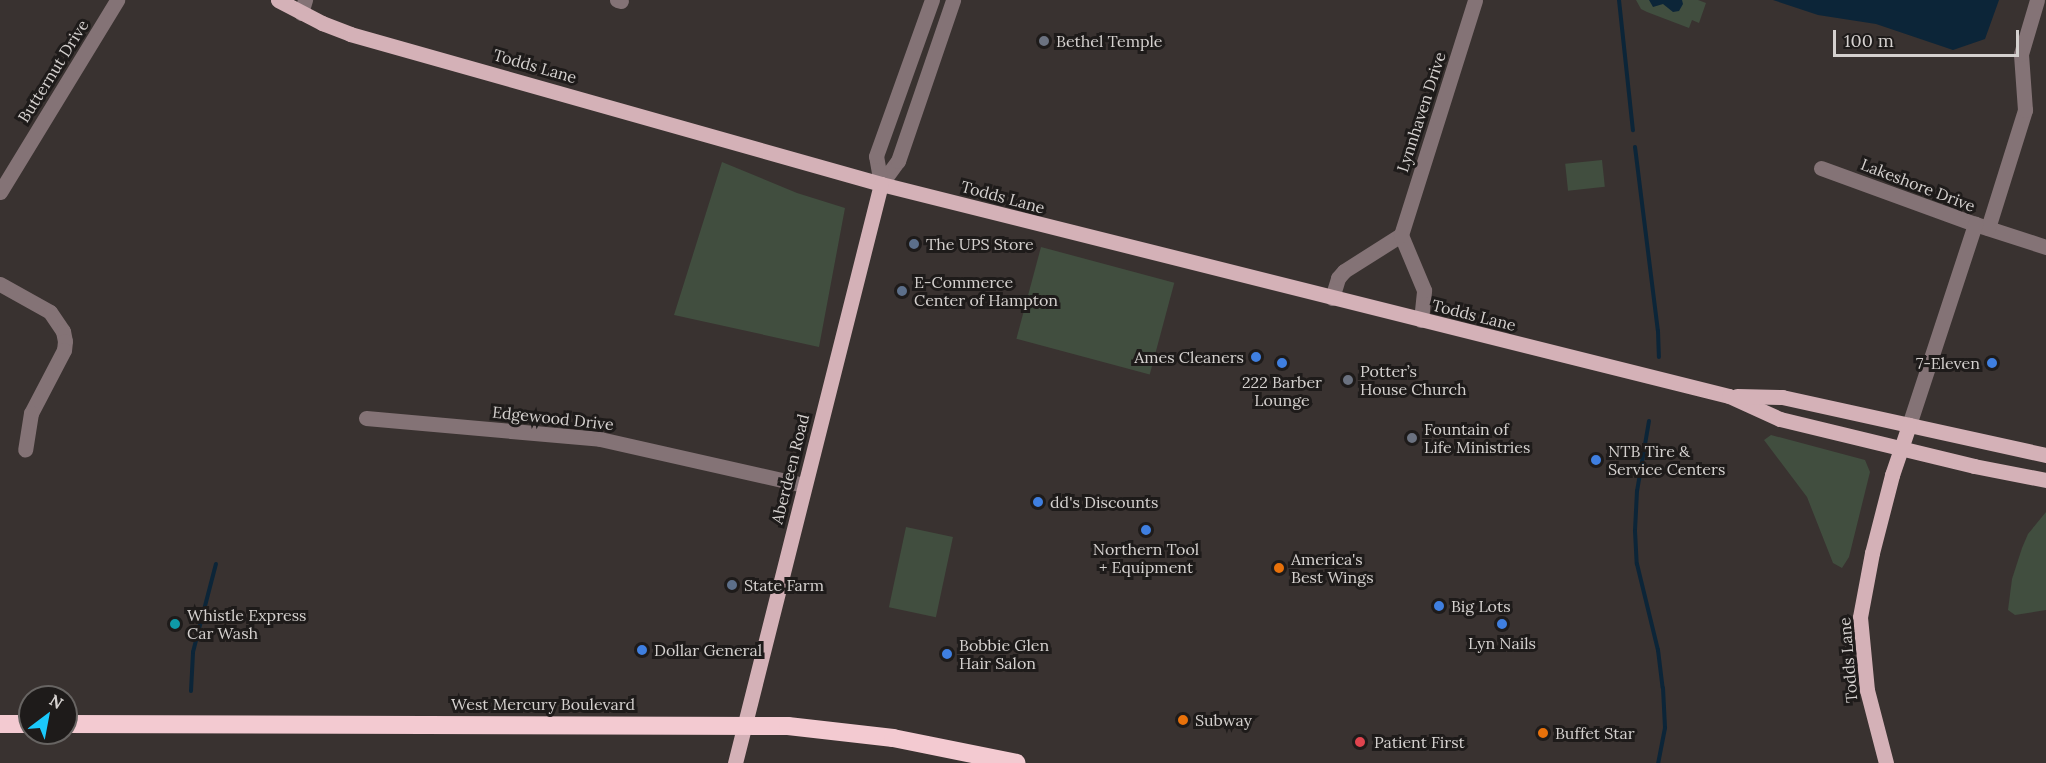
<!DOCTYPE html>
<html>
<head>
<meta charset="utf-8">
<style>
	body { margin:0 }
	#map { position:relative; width:2046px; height:763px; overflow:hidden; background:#393230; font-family:Lora,serif }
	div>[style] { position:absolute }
	.green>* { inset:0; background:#414e3f; transform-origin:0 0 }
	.water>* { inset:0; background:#0c2538 }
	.stream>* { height:4px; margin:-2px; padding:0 2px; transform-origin:2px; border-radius:2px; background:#0c2538 }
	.minor>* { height:15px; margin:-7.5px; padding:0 7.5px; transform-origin:7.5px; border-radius:7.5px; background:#847376 }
	.major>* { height:15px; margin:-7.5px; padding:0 7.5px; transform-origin:7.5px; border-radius:7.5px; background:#d4b1b7 }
	.highway>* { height:18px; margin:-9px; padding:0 9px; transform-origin:9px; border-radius:9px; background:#f3cad1 }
	.dots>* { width:16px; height:16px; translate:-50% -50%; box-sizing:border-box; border:3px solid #1e1b1a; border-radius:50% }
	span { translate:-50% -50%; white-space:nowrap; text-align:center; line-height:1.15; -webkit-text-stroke:6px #1e1b1a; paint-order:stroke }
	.poi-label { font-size:16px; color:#d5d1cf }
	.left { translate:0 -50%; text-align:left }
	.right { translate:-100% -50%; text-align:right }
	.street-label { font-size:16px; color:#d5d1cf }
	.north { position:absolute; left:18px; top:685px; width:60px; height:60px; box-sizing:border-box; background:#1e1b1a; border:2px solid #676462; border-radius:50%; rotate:32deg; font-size:16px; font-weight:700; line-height:24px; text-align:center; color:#d5d1cf }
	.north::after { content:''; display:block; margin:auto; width:21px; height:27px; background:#1bc9fc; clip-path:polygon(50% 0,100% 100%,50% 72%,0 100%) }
	.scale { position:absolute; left:1833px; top:30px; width:186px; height:27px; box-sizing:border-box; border:3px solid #d5d1cf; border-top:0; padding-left:8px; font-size:18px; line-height:21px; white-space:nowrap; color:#d5d1cf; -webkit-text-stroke:4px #1e1b1a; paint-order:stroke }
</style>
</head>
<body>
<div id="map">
	<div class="green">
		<i style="clip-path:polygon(1636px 0,1698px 0,1706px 3px,1699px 23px,1692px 20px,1689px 28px,1647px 12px,1641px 9px)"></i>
		<i style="left:1602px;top:160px;width:27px;height:37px;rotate:84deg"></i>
		<i style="clip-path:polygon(722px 162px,797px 193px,845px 208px,819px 347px,674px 315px)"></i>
		<i style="left:1041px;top:247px;width:138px;height:95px;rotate:15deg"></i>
		<i style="clip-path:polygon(1771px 435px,1865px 460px,1870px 472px,1849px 557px,1842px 568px,1833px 563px,1807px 497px,1764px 440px)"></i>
		<i style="clip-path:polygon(2046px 512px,2046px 610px,2015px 615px,2008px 610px,2012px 579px,2022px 548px,2028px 534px)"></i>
		<i style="left:906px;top:527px;width:48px;height:82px;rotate:12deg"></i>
	</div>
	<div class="water">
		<i style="clip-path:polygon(1649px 0,1682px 0,1683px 4px,1679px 11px,1673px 12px,1663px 4px,1653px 7px)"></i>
		<i style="clip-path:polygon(1773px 0,1999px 0,1985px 39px,1953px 50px,1876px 24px,1818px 15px)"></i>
	</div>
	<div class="stream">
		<i style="left:1619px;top:0;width:131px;rotate:83.9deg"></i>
		<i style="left:1635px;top:147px;width:185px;rotate:82.9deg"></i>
		<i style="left:1658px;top:331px;width:26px;rotate:88deg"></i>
		<i style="left:1649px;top:421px;width:71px;rotate:99.7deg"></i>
		<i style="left:1637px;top:491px;width:40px;rotate:92.9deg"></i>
		<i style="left:1635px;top:531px;width:33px;rotate:87deg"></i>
		<i style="left:1637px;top:564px;width:89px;rotate:76.3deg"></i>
		<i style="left:1658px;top:650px;width:38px;rotate:83deg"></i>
		<i style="left:1663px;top:688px;width:40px;rotate:87.1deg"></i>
		<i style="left:1665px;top:728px;width:36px;rotate:101deg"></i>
		<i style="left:191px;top:691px;width:39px;rotate:-87deg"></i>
		<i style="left:193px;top:652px;width:91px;rotate:-75.4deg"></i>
	</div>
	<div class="minor">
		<i style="left:617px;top:0;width:4px;rotate:14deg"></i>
		<i style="left:301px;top:13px;width:14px;rotate:-73deg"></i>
		<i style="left:1821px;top:168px;width:164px;rotate:20deg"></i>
		<i style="left:1975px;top:224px;width:75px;rotate:17.9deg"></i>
		<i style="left:881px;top:184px;width:29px;rotate:-54deg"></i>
		<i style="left:898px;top:161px;width:170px;rotate:-71.1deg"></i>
		<i style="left:881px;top:184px;width:28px;rotate:-100deg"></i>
		<i style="left:876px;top:156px;width:166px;rotate:-70.3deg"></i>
		<i style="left:0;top:192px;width:225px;rotate:-58.6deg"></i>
		<i style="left:1988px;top:228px;width:124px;rotate:-72.6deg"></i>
		<i style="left:2025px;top:110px;width:56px;rotate:-94.1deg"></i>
		<i style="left:2021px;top:54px;width:56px;rotate:-73.5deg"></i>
		<i style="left:0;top:284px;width:57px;rotate:29.2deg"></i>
		<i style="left:50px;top:312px;width:23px;rotate:56deg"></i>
		<i style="left:63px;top:331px;width:10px;rotate:79deg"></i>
		<i style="left:65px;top:341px;width:9px;rotate:96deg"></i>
		<i style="left:64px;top:350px;width:71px;rotate:117.6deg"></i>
		<i style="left:31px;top:413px;width:37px;rotate:99deg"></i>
		<i style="left:1332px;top:298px;width:21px;rotate:-73deg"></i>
		<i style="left:1338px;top:278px;width:9px;rotate:-49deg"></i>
		<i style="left:1344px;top:271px;width:67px;rotate:-32.3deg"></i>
		<i style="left:1421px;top:320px;width:30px;rotate:-84deg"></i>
		<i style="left:1424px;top:290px;width:60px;rotate:-112.7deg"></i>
		<i style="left:1401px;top:235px;width:246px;rotate:-72.5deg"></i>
		<i style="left:366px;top:418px;width:235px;rotate:5.1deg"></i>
		<i style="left:600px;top:439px;width:209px;rotate:12.7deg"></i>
		<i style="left:1909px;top:425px;width:212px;rotate:-71.8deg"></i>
	</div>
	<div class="major">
		<i style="left:278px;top:0;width:50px;rotate:27.6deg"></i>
		<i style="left:322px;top:23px;width:30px;rotate:21deg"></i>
		<i style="left:350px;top:34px;width:552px;rotate:15.77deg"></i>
		<i style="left:881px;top:184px;width:874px;rotate:14.04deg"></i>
		<i style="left:1729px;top:396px;width:56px;rotate:24.3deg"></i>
		<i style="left:1780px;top:419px;width:200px;rotate:13.6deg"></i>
		<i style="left:1974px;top:466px;width:73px;rotate:11deg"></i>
		<i style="left:1737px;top:396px;width:45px;rotate:1.3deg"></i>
		<i style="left:1782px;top:397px;width:270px;rotate:12.4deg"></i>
		<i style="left:735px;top:763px;width:597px;rotate:-75.85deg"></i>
		<i style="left:1886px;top:763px;width:75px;rotate:-104.6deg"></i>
		<i style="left:1867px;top:690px;width:73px;rotate:-95.5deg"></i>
		<i style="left:1860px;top:617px;width:65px;rotate:-79.4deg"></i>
		<i style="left:1872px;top:553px;width:81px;rotate:-75.6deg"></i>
		<i style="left:1892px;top:475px;width:53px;rotate:-71.2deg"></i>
	</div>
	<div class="highway">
		<i style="left:0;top:724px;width:30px"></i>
		<i style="left:66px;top:724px;width:722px;rotate:0.16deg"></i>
		<i style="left:788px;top:726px;width:106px;rotate:6.5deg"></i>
		<i style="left:893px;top:738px;width:126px;rotate:11.4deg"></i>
	</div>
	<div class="dots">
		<i style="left:1044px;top:41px;background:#6b7280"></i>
		<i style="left:914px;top:244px;background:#5c6f8a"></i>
		<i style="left:902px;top:291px;background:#5c6f8a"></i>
		<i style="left:1256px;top:357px;background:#3f7fe0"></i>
		<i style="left:1282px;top:363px;background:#3f7fe0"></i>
		<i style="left:1992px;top:363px;background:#3f7fe0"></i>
		<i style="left:1348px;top:380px;background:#6b7280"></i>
		<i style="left:1412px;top:438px;background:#6b7280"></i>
		<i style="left:1596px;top:460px;background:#3f7fe0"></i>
		<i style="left:1038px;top:502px;background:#3f7fe0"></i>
		<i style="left:1146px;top:530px;background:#3f7fe0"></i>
		<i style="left:1279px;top:568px;background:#e8710a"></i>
		<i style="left:732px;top:585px;background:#5c6f8a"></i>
		<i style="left:1439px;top:606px;background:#3f7fe0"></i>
		<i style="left:175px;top:624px;background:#0f9aa8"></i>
		<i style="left:1502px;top:624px;background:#3f7fe0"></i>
		<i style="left:642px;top:650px;background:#3f7fe0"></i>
		<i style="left:947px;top:654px;background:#3f7fe0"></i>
		<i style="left:1183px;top:720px;background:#e8710a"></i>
		<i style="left:1543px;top:733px;background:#e8710a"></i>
		<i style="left:1360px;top:742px;background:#e0444e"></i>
	</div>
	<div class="poi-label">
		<span class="left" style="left:1056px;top:41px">Bethel Temple</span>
		<span class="left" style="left:926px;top:244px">The UPS Store</span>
		<span class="left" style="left:914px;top:291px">E-Commerce<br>Center of Hampton</span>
		<span class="right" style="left:1244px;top:357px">Ames Cleaners</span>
		<span class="right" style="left:1980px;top:363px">7-Eleven</span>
		<span class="left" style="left:1360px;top:380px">Potter’s<br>House Church</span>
		<span style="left:1282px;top:391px">222 Barber<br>Lounge</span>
		<span class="left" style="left:1424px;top:438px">Fountain of<br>Life Ministries</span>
		<span class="left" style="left:1608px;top:460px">NTB Tire &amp;<br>Service Centers</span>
		<span class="left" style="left:1050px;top:502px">dd's Discounts</span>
		<span style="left:1146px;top:558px">Northern Tool<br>+ Equipment</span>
		<span class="left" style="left:1291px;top:568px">America's<br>Best Wings</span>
		<span class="left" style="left:744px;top:585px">State Farm</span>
		<span class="left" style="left:1451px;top:606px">Big Lots</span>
		<span class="left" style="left:187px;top:624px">Whistle Express<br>Car Wash</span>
		<span style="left:1502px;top:643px">Lyn Nails</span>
		<span class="left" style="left:959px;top:654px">Bobbie Glen<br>Hair Salon</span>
		<span class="left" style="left:654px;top:650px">Dollar General</span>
		<span class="left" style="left:1195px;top:720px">Subway</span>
		<span class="left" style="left:1555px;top:733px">Buffet Star</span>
		<span class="left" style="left:1374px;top:742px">Patient First</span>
	</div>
	<div class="street-label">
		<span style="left:535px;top:66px;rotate:16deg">Todds Lane</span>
		<span style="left:53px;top:71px;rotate:-58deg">Butternut Drive</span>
		<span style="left:1421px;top:112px;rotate:-72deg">Lynnhaven Drive</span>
		<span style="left:1918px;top:185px;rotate:21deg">Lakeshore Drive</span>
		<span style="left:1003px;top:197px;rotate:15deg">Todds Lane</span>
		<span style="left:1474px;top:315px;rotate:14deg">Todds Lane</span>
		<span style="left:553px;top:418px;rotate:6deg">Edgewood Drive</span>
		<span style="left:790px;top:469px;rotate:-76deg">Aberdeen Road</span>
		<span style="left:1848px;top:660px;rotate:-95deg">Todds Lane</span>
		<span style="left:543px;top:704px">West Mercury Boulevard</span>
	</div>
	<div class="north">N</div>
	<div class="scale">100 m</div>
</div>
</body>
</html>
